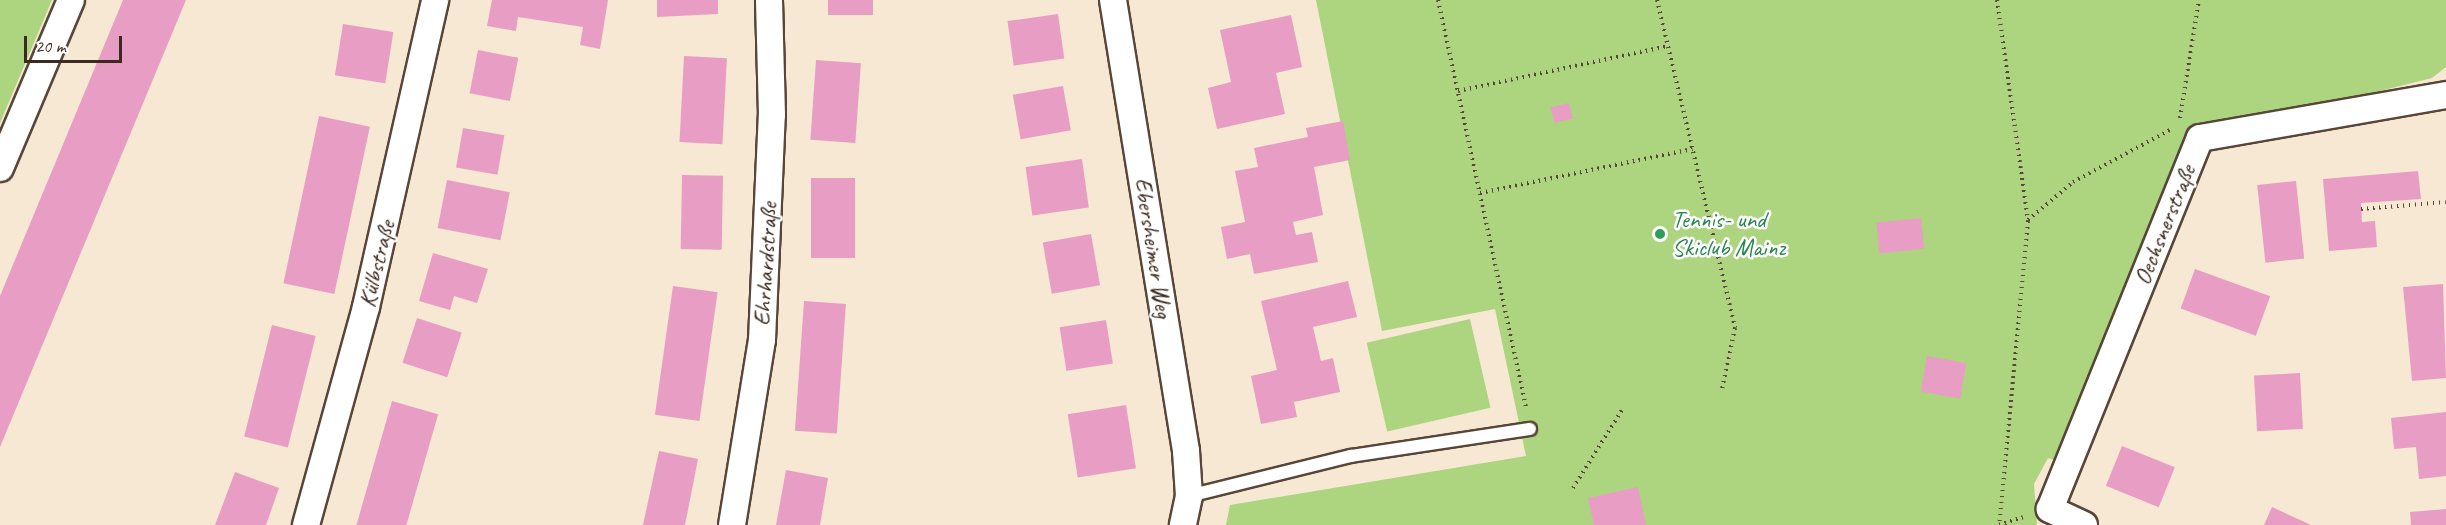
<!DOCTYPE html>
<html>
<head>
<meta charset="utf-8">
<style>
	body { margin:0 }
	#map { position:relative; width:2446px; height:525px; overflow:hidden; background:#f6e8d3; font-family:Caveat,sans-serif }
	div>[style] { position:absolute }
	.green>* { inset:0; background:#add47f; transform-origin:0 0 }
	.building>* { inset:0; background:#e89ec4; transform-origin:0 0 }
	.path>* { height:4px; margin-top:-2px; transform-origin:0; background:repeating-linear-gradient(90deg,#574639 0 1.5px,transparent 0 6px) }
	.roads { filter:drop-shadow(2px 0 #574639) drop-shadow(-2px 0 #574639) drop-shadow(0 2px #574639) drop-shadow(0 -2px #574639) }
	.lane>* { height:12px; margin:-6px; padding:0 6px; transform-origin:6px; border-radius:6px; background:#fff }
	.street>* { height:26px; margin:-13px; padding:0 13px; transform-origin:13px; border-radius:13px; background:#fff }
	.dots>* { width:16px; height:16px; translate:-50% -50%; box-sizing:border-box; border:3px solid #fff; border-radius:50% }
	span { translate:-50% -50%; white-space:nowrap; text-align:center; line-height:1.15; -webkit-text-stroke:5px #fff; paint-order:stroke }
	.leisure-label { font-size:24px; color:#27864d }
	.left { translate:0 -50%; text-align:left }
	.street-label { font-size:24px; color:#3b2a1e }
	.scale { position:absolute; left:24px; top:36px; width:98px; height:27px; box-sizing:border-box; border:3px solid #3b2a1e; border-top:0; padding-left:8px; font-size:18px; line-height:21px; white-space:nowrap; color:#3b2a1e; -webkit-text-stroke:4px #fff; paint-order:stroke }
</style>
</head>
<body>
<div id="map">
	<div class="green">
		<i style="clip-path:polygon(0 0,52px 0,0 123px)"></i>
		<i style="clip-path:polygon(1316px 0,2446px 0,2446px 67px,2432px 78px,2188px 139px,2054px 460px,2048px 458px,2034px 484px,2037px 525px,1226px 525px,1230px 505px,1526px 456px,1495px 309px,1382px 331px)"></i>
		<i style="left:1470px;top:319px;width:91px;height:106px;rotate:77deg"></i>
	</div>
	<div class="building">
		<i style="clip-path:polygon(123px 0,186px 0,0 447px,0 296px)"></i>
		<i style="clip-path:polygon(492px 0,608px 0,600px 49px,580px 45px,583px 27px,518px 17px,516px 31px,487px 26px)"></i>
		<i style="clip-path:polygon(657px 0,718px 0,718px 14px,657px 17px)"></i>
		<i style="left:828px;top:0;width:45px;height:15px"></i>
		<i style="left:1058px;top:14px;width:45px;height:51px;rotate:82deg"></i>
		<i style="clip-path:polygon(1291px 15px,1302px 67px,1276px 73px,1285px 114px,1217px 129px,1208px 88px,1231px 82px,1220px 30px)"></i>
		<i style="left:343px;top:24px;width:51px;height:52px;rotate:9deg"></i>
		<i style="left:478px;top:50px;width:41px;height:44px;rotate:11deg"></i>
		<i style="left:684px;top:56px;width:43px;height:86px;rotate:3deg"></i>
		<i style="left:816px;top:60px;width:45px;height:80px;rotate:4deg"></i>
		<i style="left:1063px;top:86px;width:45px;height:51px;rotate:80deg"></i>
		<i style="left:1569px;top:103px;width:16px;height:19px;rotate:76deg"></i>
		<i style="left:319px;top:116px;width:52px;height:171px;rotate:12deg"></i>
		<i style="clip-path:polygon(1343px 121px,1350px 160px,1314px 167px,1323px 215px,1293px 222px,1296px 235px,1312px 232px,1318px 262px,1254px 274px,1250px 254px,1227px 259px,1221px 227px,1245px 222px,1235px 171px,1258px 167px,1254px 148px,1308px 137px,1306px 128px)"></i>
		<i style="left:463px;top:128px;width:42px;height:40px;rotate:10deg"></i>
		<i style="left:1082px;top:159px;width:49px;height:57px;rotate:82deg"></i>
		<i style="clip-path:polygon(2418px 171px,2421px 199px,2361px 203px,2362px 222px,2375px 221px,2377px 247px,2329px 251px,2323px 179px)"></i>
		<i style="left:682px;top:175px;width:41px;height:74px;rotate:1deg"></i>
		<i style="left:811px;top:178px;width:44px;height:80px"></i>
		<i style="left:447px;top:180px;width:64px;height:49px;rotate:11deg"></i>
		<i style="left:2296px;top:181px;width:78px;height:39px;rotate:84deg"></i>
		<i style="left:1921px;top:218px;width:31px;height:45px;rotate:84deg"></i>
		<i style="left:1091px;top:234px;width:52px;height:49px;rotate:80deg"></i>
		<i style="clip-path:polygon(433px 253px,488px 269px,477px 303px,454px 296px,450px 310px,419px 301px)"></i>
		<i style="left:2195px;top:269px;width:80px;height:42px;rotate:20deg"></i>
		<i style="clip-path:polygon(1348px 281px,1357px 317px,1313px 327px,1321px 361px,1333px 358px,1340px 392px,1294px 402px,1297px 417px,1261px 424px,1251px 376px,1277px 370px,1261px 301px)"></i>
		<i style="clip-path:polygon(2443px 284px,2446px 378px,2412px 381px,2403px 287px)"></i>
		<i style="left:673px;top:286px;width:45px;height:130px;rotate:8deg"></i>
		<i style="left:804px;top:301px;width:42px;height:130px;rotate:4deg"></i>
		<i style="left:417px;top:318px;width:47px;height:47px;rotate:18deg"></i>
		<i style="left:1106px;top:320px;width:44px;height:47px;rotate:81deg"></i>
		<i style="left:272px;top:325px;width:45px;height:115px;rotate:14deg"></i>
		<i style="left:1927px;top:356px;width:40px;height:36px;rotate:10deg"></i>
		<i style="left:2300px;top:373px;width:56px;height:46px;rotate:87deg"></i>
		<i style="left:392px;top:401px;width:48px;height:129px;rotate:16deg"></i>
		<i style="left:1126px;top:405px;width:64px;height:59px;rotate:81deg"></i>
		<i style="clip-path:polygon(2446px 412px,2446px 476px,2419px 479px,2416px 447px,2394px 449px,2391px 418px)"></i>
		<i style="left:2122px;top:446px;width:57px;height:43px;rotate:22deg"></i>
		<i style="clip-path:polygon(659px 451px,698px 459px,685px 525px,643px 525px)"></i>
		<i style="clip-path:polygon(786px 470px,828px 478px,820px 525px,776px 525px)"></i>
		<i style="clip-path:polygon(235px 472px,279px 488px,266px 525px,215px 525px)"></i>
		<i style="clip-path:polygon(1638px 487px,1646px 525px,1594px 525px,1588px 498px)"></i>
		<i style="clip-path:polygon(2272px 507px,2311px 525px,2264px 525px)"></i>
		<i style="clip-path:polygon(2446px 509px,2446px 525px,2411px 525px,2410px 512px)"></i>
	</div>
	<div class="path">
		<i style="left:1438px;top:0;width:416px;rotate:77.8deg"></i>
		<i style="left:1657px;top:0;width:337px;rotate:76.6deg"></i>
		<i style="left:1735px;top:328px;width:62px;rotate:102deg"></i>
		<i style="left:1997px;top:0;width:223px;rotate:82deg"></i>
		<i style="left:2028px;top:221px;width:305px;rotate:95.4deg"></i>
		<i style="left:1458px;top:91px;width:215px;rotate:-12.1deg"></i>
		<i style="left:2180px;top:118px;width:120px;rotate:-80.9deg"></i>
		<i style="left:1480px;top:193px;width:217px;rotate:-11.7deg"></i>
		<i style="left:2361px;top:209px;width:85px;rotate:-4.7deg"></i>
		<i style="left:2028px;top:220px;width:59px;rotate:-40.2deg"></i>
		<i style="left:2073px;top:182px;width:110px;rotate:-28.2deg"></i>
		<i style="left:1573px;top:488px;width:92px;rotate:-57.9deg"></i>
		<i style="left:1999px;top:525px;width:25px;rotate:-18deg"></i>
	</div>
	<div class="roads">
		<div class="lane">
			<i style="left:1189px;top:496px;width:167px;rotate:-13.9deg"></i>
			<i style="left:1351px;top:456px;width:181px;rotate:-8.6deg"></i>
		</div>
		<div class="street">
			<i style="left:1113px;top:0;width:457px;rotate:80.8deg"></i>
			<i style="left:1186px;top:451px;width:45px;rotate:86.2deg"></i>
			<i style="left:1189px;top:496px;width:30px;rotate:102deg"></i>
			<i style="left:0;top:168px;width:182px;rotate:-67.1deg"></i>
			<i style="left:306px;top:525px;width:226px;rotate:-74.6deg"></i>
			<i style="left:366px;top:307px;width:315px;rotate:-77.3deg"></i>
			<i style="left:732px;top:525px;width:187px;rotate:-80.8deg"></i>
			<i style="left:762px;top:340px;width:225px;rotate:-87.5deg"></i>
			<i style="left:772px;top:115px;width:115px;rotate:-91.5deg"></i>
			<i style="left:2084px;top:525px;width:38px;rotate:-155deg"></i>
			<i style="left:2050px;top:509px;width:400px;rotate:-68deg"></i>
			<i style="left:2200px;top:138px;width:250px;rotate:-9.9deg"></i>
		</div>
	</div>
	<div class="dots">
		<i style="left:1660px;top:234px;background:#2e9e5b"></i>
	</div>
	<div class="leisure-label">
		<span class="left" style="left:1672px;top:234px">Tennis- und<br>Skiclub Mainz</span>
	</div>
	<div class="street-label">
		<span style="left:2165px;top:225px;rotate:-68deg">Oechsnerstraße</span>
		<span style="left:1153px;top:248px;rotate:81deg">Ebersheimer Weg</span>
		<span style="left:377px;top:264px;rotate:-76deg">Külbstraße</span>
		<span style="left:766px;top:264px;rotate:-87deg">Ehrhardstraße</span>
	</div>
	<div class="scale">20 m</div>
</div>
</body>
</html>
